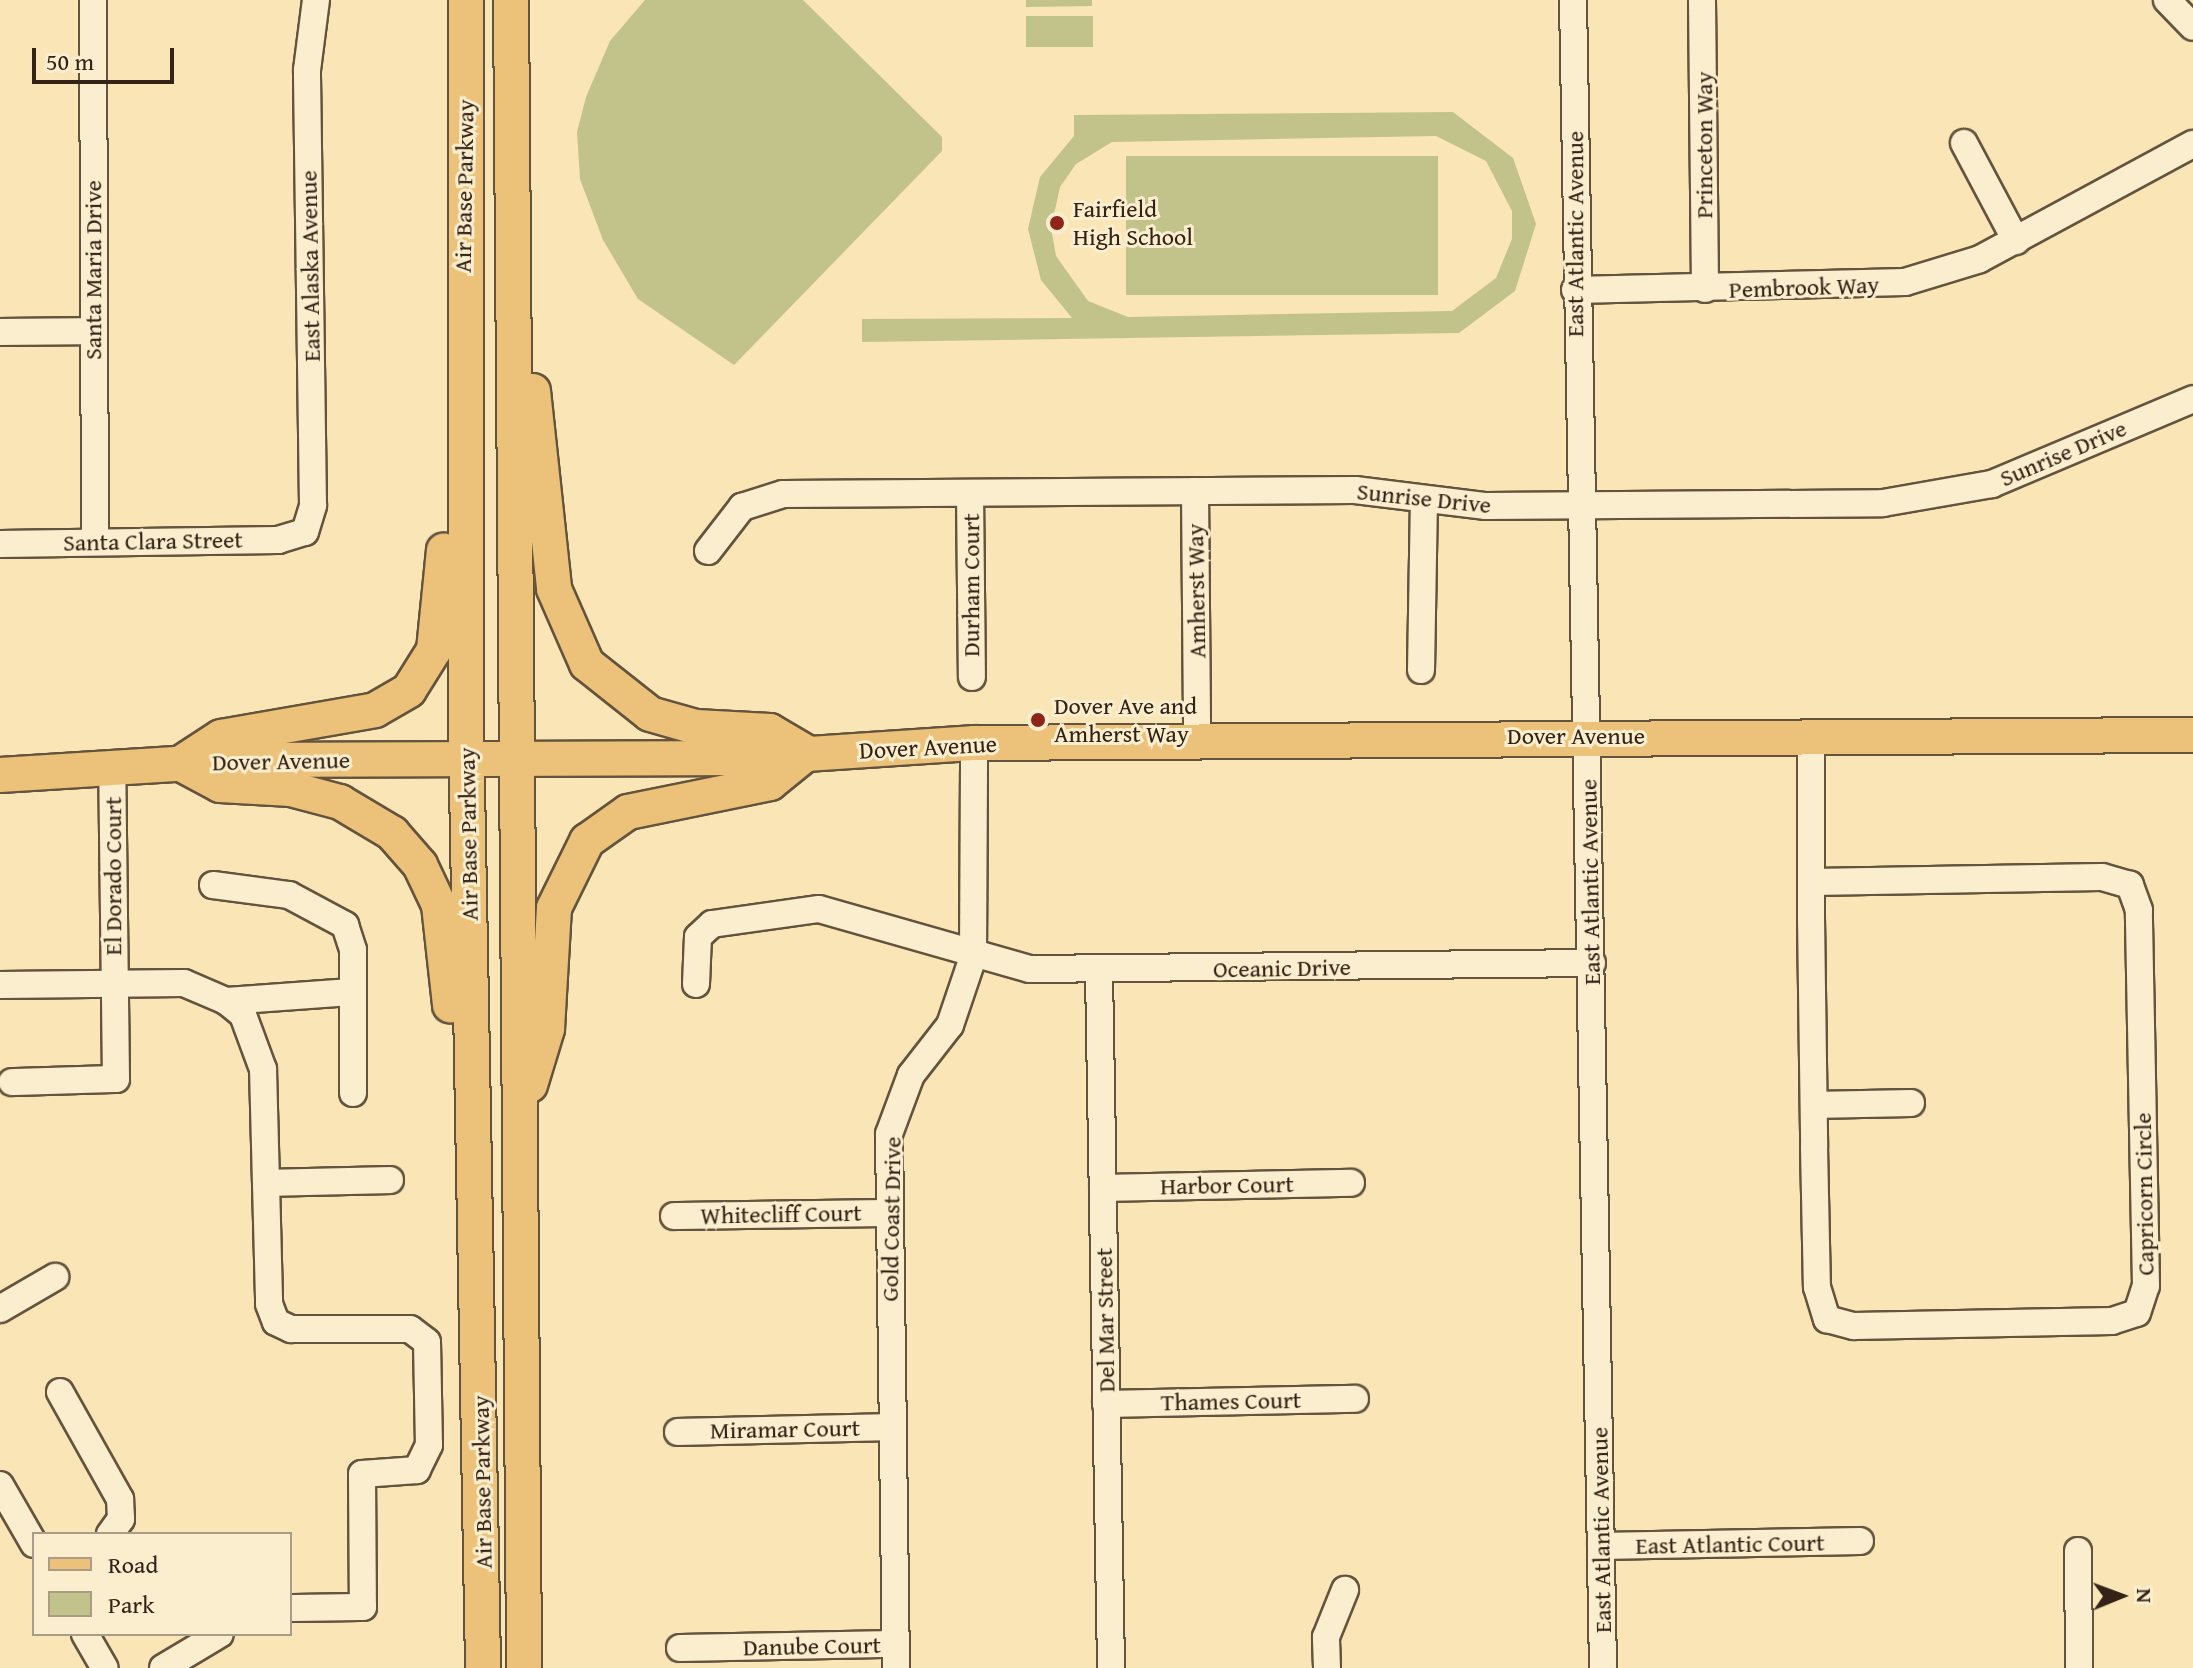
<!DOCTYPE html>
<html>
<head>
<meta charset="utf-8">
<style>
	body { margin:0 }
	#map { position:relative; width:2193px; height:1668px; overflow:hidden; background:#f9e5b5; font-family:"Gentium Book Plus",serif }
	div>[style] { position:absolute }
	.green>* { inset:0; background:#c1c38b; transform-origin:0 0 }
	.roads { filter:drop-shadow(2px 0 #64533d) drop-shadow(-2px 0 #64533d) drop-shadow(0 2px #64533d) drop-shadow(0 -2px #64533d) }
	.minor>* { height:26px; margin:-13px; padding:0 13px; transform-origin:13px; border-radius:13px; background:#fbeecf }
	.major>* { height:34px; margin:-17px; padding:0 17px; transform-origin:17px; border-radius:17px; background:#ecc27a }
	.dots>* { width:22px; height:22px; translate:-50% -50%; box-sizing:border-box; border:4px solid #fbeecf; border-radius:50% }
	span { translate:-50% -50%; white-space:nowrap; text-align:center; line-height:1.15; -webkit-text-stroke:6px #fbeecf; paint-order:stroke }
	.street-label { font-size:24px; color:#332215 }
	.poi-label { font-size:24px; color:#332215 }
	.left { translate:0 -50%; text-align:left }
	.legend { position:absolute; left:32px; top:1532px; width:260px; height:104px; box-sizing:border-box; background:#fbeecf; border:2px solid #ab9c85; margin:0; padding:10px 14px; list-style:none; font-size:24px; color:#332215 }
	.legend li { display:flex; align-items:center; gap:16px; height:40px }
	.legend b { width:40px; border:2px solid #ab9c85 }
	.north { position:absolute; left:2081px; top:1556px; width:80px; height:80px; -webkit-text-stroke:6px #fbeecf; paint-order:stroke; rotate:89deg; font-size:22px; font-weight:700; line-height:32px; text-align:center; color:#332215 }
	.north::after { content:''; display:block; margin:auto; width:28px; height:36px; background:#332215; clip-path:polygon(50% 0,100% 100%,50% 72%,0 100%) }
	.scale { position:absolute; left:32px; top:48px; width:142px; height:36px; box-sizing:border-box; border:4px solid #332215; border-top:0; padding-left:10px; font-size:24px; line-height:28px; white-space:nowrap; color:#332215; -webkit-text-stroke:6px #fbeecf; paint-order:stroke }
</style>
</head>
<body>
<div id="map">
	<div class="green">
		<i style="clip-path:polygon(645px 0,803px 0,942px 137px,942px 151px,734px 365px,638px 299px,603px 240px,580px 179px,577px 132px,586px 97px,610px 41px)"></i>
		<i style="clip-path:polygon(1026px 0,1092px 0,1092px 6px,1026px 7px)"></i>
		<i style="left:1026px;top:16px;width:67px;height:31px"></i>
		<i style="clip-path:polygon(evenodd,1453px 112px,1513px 158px,1536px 224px,1515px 291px,1459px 333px,862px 342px,862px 319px,1072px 318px,1041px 280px,1028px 229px,1040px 177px,1074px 136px,1074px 115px,1453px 112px,1436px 136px,1486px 161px,1512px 211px,1512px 239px,1496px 278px,1452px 311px,1128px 317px,1088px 301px,1056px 256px,1051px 228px,1060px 187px,1076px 164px,1112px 142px,1436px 136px)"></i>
		<i style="left:1438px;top:156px;width:139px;height:312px;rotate:90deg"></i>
	</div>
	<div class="roads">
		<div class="minor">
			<i style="left:93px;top:0;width:541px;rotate:89.79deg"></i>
			<i style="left:1573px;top:0;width:1668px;rotate:88.97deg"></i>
			<i style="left:1702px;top:0;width:289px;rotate:89.4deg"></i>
			<i style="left:2167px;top:0;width:37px;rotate:46deg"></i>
			<i style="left:1964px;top:143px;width:111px;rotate:62deg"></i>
			<i style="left:1575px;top:290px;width:330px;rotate:-1.4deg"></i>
			<i style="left:1905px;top:282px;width:78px;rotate:-17deg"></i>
			<i style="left:1980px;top:259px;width:242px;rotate:-28.4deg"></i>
			<i style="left:0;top:332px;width:93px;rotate:-0.6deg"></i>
			<i style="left:1195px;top:491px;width:249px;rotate:89.5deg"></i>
			<i style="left:970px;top:493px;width:184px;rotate:89.4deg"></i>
			<i style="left:0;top:544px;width:278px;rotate:-0.8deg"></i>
			<i style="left:278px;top:540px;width:28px;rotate:-17deg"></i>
			<i style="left:305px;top:532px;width:28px;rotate:-73deg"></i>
			<i style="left:313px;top:505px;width:435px;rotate:-90.8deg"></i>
			<i style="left:307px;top:70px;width:71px;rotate:-82.7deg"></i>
			<i style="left:708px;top:551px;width:56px;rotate:-52.3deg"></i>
			<i style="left:742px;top:507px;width:43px;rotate:-17.6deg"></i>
			<i style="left:783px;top:494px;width:572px;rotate:-0.4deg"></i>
			<i style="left:1355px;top:490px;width:132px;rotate:7deg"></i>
			<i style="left:1486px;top:506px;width:397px;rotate:-0.4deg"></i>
			<i style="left:1883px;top:503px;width:111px;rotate:-9.9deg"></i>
			<i style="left:1992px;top:484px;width:218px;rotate:-22.9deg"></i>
			<i style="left:1421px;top:670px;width:170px;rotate:-89deg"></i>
			<i style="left:1811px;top:742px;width:176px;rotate:90deg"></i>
			<i style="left:1811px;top:918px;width:229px;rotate:89.2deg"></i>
			<i style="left:1814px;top:1147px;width:140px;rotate:88.8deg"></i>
			<i style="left:1817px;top:1287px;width:34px;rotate:73deg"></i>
			<i style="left:1827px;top:1319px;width:28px;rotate:15deg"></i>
			<i style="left:1854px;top:1326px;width:258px;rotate:-1.1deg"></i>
			<i style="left:2112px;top:1321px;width:26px;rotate:-18deg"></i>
			<i style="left:2137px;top:1313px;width:28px;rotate:-72deg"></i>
			<i style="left:2146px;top:1286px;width:376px;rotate:-91.1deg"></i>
			<i style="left:2139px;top:910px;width:27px;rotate:-110deg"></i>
			<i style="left:2130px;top:885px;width:29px;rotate:-164deg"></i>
			<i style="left:2102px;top:877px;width:291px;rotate:179deg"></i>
			<i style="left:213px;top:885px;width:77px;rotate:7.5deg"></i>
			<i style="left:289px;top:895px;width:64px;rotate:28.2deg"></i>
			<i style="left:345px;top:925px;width:26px;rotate:72deg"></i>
			<i style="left:353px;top:950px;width:143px;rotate:90deg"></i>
			<i style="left:1099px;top:972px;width:696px;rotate:89.01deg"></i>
			<i style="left:696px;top:984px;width:47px;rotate:-87.6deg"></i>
			<i style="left:698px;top:937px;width:19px;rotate:-43deg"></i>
			<i style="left:712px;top:924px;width:108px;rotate:-8deg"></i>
			<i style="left:819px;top:909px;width:219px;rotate:15.9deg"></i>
			<i style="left:1030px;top:969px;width:562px;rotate:-0.61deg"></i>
			<i style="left:0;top:985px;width:184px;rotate:-0.6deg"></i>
			<i style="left:184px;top:983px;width:46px;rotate:23.2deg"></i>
			<i style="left:226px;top:1001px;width:22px;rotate:39deg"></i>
			<i style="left:243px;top:1015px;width:58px;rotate:69.7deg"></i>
			<i style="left:263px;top:1069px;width:235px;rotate:88.5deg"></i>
			<i style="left:269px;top:1304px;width:19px;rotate:69deg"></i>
			<i style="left:276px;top:1322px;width:17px;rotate:25deg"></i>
			<i style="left:291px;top:1329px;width:119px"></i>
			<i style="left:410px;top:1329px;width:21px;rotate:37deg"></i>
			<i style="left:427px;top:1342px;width:103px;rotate:88.9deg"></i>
			<i style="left:429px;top:1445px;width:28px;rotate:116deg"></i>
			<i style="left:417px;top:1470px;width:55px;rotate:175.8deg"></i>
			<i style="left:362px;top:1474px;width:133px;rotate:89.6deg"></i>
			<i style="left:363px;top:1607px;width:73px;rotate:179.2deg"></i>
			<i style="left:226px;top:1001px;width:126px;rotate:-4.1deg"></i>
			<i style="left:12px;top:1082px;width:104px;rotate:-1.7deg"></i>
			<i style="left:116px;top:1079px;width:311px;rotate:-90.7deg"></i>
			<i style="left:1814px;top:1105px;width:97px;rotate:-1.2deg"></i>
			<i style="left:266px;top:1183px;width:124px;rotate:-1.4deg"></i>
			<i style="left:1103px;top:1188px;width:248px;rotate:-1.2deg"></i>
			<i style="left:674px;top:1216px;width:215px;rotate:-0.8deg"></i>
			<i style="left:0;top:1309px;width:64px;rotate:-30.2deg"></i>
			<i style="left:60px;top:1392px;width:123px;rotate:60.7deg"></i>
			<i style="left:120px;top:1499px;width:20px;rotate:87deg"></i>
			<i style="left:121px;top:1519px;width:19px;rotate:126deg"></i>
			<i style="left:1106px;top:1404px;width:249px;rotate:-1.2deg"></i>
			<i style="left:678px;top:1432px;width:214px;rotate:-1.3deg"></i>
			<i style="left:0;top:1485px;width:68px;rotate:60deg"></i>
			<i style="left:1601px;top:1546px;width:259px;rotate:-1.1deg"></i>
			<i style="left:2078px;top:1551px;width:117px;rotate:89.5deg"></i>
			<i style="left:85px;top:1634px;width:39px;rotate:60deg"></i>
			<i style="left:680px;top:1648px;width:215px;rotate:-1.1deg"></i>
			<i style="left:163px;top:1668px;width:66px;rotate:-30.8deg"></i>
			<i style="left:896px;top:1668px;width:534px;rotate:-90.75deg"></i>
			<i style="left:889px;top:1134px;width:63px;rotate:-69.6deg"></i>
			<i style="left:911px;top:1075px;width:63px;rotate:-52deg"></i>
			<i style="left:950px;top:1025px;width:72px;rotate:-71.3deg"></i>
			<i style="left:973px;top:957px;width:214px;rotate:-89.7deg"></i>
			<i style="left:1327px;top:1668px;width:31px;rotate:-92deg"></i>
			<i style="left:1326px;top:1637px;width:51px;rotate:-68deg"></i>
		</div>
		<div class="major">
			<i style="left:466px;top:0;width:729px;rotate:90deg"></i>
			<i style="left:466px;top:729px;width:939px;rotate:88.96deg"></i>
			<i style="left:511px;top:0;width:1668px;rotate:89.55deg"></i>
			<i style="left:533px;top:391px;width:199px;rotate:83.9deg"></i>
			<i style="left:554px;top:589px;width:82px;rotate:66.3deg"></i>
			<i style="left:587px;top:664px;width:80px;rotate:38.4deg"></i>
			<i style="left:650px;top:714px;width:48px;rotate:15.8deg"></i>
			<i style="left:696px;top:727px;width:74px;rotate:3.1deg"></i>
			<i style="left:770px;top:731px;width:43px;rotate:30.7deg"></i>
			<i style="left:181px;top:763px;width:48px;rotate:-33deg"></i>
			<i style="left:221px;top:737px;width:156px;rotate:-9.9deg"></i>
			<i style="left:375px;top:710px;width:39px;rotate:-30deg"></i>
			<i style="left:409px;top:690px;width:47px;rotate:-58deg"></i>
			<i style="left:434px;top:650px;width:100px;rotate:-84.3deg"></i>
			<i style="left:181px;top:764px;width:44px;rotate:28.3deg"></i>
			<i style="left:220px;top:785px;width:71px;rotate:3.2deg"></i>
			<i style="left:291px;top:789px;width:51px;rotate:14.9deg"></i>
			<i style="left:340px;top:802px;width:61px;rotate:30.8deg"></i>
			<i style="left:392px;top:833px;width:43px;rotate:48.8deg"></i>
			<i style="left:420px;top:865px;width:44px;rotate:64.6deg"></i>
			<i style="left:439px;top:905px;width:101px;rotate:83.7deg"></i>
			<i style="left:0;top:775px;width:239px;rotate:-3.6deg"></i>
			<i style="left:239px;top:760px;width:509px;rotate:-0.23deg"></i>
			<i style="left:748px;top:758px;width:226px;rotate:-3.8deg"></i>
			<i style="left:974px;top:743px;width:1219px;rotate:-0.38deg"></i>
			<i style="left:530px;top:1085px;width:59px;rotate:-73.1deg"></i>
			<i style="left:547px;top:1029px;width:121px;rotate:-86.7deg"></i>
			<i style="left:554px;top:908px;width:75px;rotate:-63.8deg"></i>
			<i style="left:587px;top:841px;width:50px;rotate:-35.3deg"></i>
			<i style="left:628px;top:812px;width:145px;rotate:-11.5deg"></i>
			<i style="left:770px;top:783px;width:48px;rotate:-39deg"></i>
		</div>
	</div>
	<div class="dots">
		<i style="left:1057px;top:223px;background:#8f2418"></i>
		<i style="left:1038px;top:720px;background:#8f2418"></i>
	</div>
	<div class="street-label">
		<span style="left:1704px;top:145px;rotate:-90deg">Princeton Way</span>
		<span style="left:464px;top:186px;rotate:-89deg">Air Base Parkway</span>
		<span style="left:1575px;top:234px;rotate:-90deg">East Atlantic Avenue</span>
		<span style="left:310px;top:266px;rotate:-91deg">East Alaska Avenue</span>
		<span style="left:93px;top:270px;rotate:-90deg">Santa Maria Drive</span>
		<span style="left:1804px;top:287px;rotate:-2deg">Pembrook Way</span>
		<span style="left:2063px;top:453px;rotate:-23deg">Sunrise Drive</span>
		<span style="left:1424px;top:498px;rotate:6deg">Sunrise Drive</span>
		<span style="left:153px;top:541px;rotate:-1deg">Santa Clara Street</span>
		<span style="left:971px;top:585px;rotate:-90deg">Durham Court</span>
		<span style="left:1196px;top:591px;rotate:-91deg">Amherst Way</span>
		<span style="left:1576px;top:736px">Dover Avenue</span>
		<span style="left:928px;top:747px;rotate:-3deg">Dover Avenue</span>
		<span style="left:281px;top:761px;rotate:-1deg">Dover Avenue</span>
		<span style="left:468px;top:834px;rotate:-91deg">Air Base Parkway</span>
		<span style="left:113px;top:876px;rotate:-90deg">El Dorado Court</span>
		<span style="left:1590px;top:882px;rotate:-91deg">East Atlantic Avenue</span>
		<span style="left:1282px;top:968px;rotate:-1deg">Oceanic Drive</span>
		<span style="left:1227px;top:1185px;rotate:-1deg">Harbor Court</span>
		<span style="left:2144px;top:1194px;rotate:-91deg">Capricorn Circle</span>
		<span style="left:781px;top:1214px;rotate:-1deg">Whitecliff Court</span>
		<span style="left:891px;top:1219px;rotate:-89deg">Gold Coast Drive</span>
		<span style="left:1105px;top:1320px;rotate:-91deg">Del Mar Street</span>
		<span style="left:1231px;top:1401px;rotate:-1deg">Thames Court</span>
		<span style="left:785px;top:1429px;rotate:-1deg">Miramar Court</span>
		<span style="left:482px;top:1482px;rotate:-91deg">Air Base Parkway</span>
		<span style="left:1601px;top:1530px;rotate:-91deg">East Atlantic Avenue</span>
		<span style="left:1730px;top:1544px;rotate:-1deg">East Atlantic Court</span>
		<span style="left:812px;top:1646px;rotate:-1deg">Danube Court</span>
	</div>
	<div class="poi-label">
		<span class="left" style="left:1073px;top:223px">Fairfield<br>High School</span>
		<span class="left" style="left:1054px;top:720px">Dover Ave and<br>Amherst Way</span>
	</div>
	<ul class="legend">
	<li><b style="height:10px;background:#ecc27a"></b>Road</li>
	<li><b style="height:22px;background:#c1c38b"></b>Park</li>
	</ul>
	<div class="north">N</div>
	<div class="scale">50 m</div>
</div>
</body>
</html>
